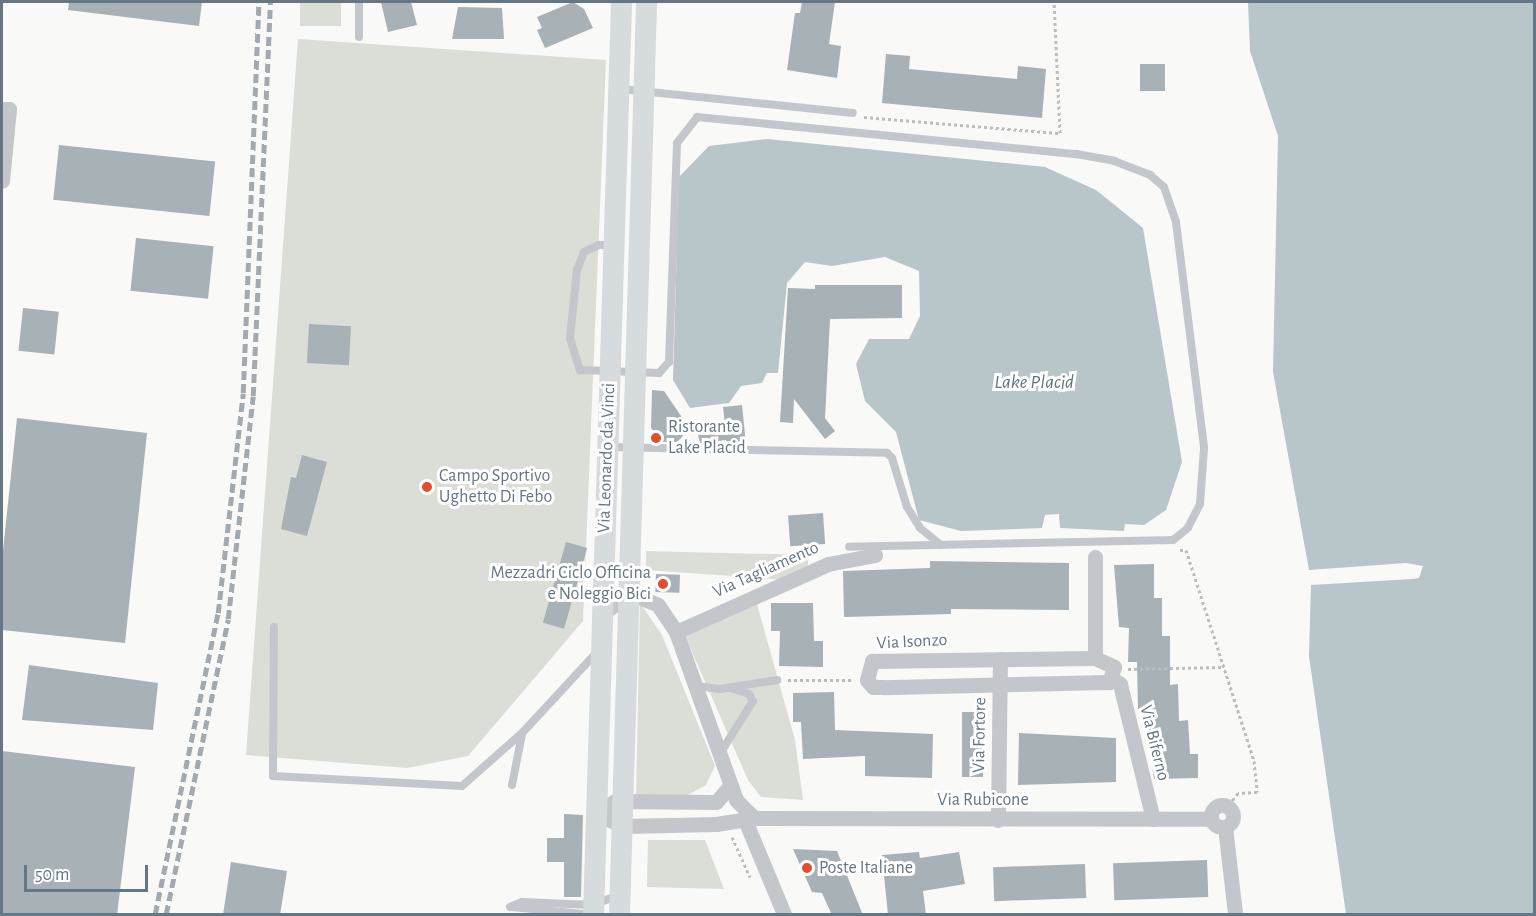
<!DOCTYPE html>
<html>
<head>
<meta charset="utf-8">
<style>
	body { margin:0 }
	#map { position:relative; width:1536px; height:916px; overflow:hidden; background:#f9f9f7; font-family:"Alegreya Sans",sans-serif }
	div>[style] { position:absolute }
	.green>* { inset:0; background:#daded6; transform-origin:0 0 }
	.water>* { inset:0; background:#b8c6c9 }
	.building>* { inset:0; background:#a7b1b6; transform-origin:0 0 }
	.path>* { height:3px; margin-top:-1.5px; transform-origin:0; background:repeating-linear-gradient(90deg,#bbbec1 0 3px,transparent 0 6px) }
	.lane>* { height:8px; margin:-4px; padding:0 4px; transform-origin:4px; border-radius:4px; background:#c3c7cb }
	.street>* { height:15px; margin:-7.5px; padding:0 7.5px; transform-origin:7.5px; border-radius:7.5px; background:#c3c7cb }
	.street>.ring { margin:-7.5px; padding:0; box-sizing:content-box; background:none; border:15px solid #c3c7cb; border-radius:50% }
	.secondary>* { height:21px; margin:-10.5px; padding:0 10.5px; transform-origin:10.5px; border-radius:10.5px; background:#d6dbde }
	.rail>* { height:4.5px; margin-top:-2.25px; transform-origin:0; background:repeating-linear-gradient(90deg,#a2aaaf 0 9px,transparent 0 13.5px) }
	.dots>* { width:16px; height:16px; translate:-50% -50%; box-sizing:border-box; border:3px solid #fff; border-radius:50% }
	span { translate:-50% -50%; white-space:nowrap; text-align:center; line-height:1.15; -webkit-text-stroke:6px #fff; paint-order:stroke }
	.poi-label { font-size:18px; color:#657782 }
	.left { translate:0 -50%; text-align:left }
	.right { translate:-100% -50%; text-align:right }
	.street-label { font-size:18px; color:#657782 }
	.water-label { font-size:20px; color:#5f767c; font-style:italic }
	.frame { position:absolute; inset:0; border:3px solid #657782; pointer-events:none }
	.scale { position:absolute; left:24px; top:865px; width:124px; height:27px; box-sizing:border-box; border:3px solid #657782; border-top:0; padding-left:8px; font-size:18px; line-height:21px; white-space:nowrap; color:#657782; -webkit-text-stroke:4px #fff; paint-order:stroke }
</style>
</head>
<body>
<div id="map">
	<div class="green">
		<i style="left:300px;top:2px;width:41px;height:24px"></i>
		<i style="clip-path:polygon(298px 39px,606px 60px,583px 621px,468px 756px,407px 768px,246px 755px)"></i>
		<i style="clip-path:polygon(646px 551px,808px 555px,808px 569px,787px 580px,646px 570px)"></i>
		<i style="clip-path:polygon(640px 603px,662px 635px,715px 766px,706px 785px,684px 797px,636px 797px)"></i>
		<i style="clip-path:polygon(757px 604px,795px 740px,803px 800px,761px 797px,748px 780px,685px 636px)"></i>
		<i style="clip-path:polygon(648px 840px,705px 840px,724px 889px,647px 887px)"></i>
	</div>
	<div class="water">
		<i style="clip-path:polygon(1248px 2px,1534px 2px,1534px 914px,1346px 914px,1309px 656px,1311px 585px,1412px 579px,1419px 578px,1423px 566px,1406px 563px,1309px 570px,1273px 372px,1278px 136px,1250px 51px)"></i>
		<i style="clip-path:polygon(767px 139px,1045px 167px,1096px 190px,1143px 228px,1182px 462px,1166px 510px,1144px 525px,1125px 524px,1124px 531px,1060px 528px,1059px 514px,1045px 515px,1042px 528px,961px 531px,919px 520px,896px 432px,865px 401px,856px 364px,869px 339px,909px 339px,920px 316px,919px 271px,885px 257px,832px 266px,805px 262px,787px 283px,778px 373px,767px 373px,762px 383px,741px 386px,729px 403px,690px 408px,673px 380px,679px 177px,709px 146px)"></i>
	</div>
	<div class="building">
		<i style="clip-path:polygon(69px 2px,202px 2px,199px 26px,68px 10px)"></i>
		<i style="clip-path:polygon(381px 2px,411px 2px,417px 25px,388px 32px)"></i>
		<i style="clip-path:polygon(573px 2px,584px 9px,593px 28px,545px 48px,537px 30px,542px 28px,537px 17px)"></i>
		<i style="clip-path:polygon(802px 2px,835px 2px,829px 44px,841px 46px,837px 78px,787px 70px,795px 13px,800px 13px)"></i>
		<i style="clip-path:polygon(458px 7px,502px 8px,504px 39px,452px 39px)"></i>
		<i style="clip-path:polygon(886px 54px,910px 56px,909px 69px,1017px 79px,1018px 66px,1046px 69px,1042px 118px,882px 103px)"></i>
		<i style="left:1140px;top:64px;width:25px;height:27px"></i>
		<i style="left:59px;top:145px;width:157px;height:55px;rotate:6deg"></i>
		<i style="left:136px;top:238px;width:78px;height:53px;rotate:6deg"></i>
		<i style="clip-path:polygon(815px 285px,902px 285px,902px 318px,830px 319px,825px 418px,835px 431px,825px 439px,794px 399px,793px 423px,780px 422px,788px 288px,815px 289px)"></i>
		<i style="left:23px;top:308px;width:36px;height:43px;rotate:6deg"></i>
		<i style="left:309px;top:324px;width:42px;height:39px;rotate:3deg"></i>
		<i style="clip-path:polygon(652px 390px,664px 391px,681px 416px,683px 436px,677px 442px,663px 442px,651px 428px)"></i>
		<i style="clip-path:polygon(742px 405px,746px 444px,727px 444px,726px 440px,700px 443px,697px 431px,725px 425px,723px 407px)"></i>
		<i style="clip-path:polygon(17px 418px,147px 433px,125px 643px,2px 630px,2px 560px)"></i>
		<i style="clip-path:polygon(302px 455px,327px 462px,307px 536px,281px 529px,291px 477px,296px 478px)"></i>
		<i style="left:823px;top:513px;width:31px;height:35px;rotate:86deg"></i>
		<i style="left:566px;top:542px;width:22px;height:84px;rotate:16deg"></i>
		<i style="clip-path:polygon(930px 561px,1069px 563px,1069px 610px,951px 609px,951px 614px,844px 617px,843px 571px,930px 568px)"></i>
		<i style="clip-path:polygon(1154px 564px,1154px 598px,1162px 598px,1162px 636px,1170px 636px,1170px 685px,1178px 684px,1179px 721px,1188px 720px,1190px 754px,1198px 754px,1198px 778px,1154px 779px,1145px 710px,1138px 711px,1137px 662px,1128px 662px,1129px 628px,1119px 627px,1114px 565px)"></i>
		<i style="left:656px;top:574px;width:24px;height:18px;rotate:2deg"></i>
		<i style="clip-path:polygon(771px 603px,813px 603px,814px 641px,823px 641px,823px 667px,779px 666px,780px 631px,771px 631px)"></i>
		<i style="clip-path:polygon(29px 665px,158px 683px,153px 730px,22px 720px)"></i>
		<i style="clip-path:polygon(834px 692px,835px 730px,933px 734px,932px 778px,865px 776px,865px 756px,803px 759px,801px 722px,793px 722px,793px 693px)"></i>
		<i style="left:962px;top:712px;width:21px;height:65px"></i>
		<i style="clip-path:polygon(1019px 733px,1116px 738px,1116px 782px,1018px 785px)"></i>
		<i style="clip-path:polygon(2px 751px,135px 767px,117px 915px,2px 915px)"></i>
		<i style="clip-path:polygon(564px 814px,583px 815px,581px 897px,564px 897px,564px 862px,547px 862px,547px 838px,564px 838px)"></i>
		<i style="clip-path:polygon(793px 849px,837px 851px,863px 915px,832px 915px,822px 893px,812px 892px)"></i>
		<i style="clip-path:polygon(919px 852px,920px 858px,959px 852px,965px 884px,923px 891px,926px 915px,888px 915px,882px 855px)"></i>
		<i style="left:1207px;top:860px;width:37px;height:94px;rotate:88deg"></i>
		<i style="clip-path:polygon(231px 862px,287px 871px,280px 915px,223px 915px)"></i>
		<i style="left:1085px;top:864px;width:34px;height:92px;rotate:88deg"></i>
	</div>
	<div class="path">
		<i style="left:864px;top:117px;width:197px;rotate:4.7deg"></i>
		<i style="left:1060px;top:133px;width:131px;rotate:-92.6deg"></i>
		<i style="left:1180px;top:550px;width:6px"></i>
		<i style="left:1186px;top:550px;width:222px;rotate:72.1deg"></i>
		<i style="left:1254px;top:761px;width:31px;rotate:84deg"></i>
		<i style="left:1257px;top:792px;width:19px;rotate:177deg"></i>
		<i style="left:1238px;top:793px;width:16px;rotate:128deg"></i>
		<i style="left:1128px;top:669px;width:95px;rotate:-1.2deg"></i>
		<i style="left:788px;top:680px;width:65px"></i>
		<i style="left:732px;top:837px;width:44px;rotate:65.8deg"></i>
	</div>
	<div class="lane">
		<i style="left:359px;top:37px;width:35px;rotate:-90deg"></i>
		<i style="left:621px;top:89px;width:233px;rotate:5.9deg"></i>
		<i style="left:613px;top:245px;width:14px;rotate:180deg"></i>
		<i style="left:599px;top:245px;width:17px;rotate:155deg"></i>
		<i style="left:584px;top:252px;width:19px;rotate:111deg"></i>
		<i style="left:577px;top:270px;width:68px;rotate:95.9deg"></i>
		<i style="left:570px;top:338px;width:34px;rotate:73deg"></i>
		<i style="left:580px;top:370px;width:79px;rotate:2.2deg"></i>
		<i style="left:659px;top:373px;width:15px;rotate:-48deg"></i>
		<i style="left:669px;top:362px;width:219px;rotate:-87.9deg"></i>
		<i style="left:677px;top:143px;width:33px;rotate:-52deg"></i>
		<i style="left:697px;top:117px;width:381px;rotate:5.6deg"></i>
		<i style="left:1076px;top:154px;width:39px;rotate:10deg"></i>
		<i style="left:1114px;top:161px;width:39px;rotate:21deg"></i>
		<i style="left:1150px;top:175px;width:18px;rotate:41deg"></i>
		<i style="left:1164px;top:187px;width:37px;rotate:71deg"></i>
		<i style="left:1176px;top:222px;width:228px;rotate:82.9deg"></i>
		<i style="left:1204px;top:448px;width:56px;rotate:94.1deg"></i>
		<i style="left:1200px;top:504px;width:27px;rotate:117deg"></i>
		<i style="left:1188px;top:528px;width:19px;rotate:141deg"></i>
		<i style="left:1173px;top:540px;width:324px;rotate:178.8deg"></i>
		<i style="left:609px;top:447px;width:278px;rotate:1.2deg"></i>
		<i style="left:887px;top:453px;width:7px;rotate:45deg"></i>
		<i style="left:892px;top:458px;width:51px;rotate:73deg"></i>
		<i style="left:907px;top:507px;width:25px;rotate:58deg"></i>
		<i style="left:920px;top:528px;width:27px;rotate:39deg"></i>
		<i style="left:274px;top:627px;width:149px;rotate:90.4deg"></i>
		<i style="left:273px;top:776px;width:189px;rotate:3deg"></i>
		<i style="left:462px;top:786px;width:81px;rotate:-41.5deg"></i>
		<i style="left:523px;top:732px;width:109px;rotate:-47.2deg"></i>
		<i style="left:696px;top:686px;width:24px;rotate:7deg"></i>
		<i style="left:720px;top:689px;width:58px;rotate:-9deg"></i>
		<i style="left:721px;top:752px;width:60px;rotate:-57.9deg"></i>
		<i style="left:753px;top:701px;width:8px;rotate:-120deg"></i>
		<i style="left:749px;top:694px;width:19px;rotate:-162deg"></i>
		<i style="left:512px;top:785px;width:52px;rotate:-78.9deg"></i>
		<i style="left:510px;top:907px;width:13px;rotate:-23deg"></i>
		<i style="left:522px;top:902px;width:71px;rotate:2.4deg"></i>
		<i style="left:593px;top:905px;width:25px;rotate:-21deg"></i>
		<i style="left:512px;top:907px;width:71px;rotate:5.6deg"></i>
	</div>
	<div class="street">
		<i style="left:2px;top:109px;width:7px"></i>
		<i style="left:9px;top:109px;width:72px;rotate:95.6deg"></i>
		<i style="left:1095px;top:557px;width:101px;rotate:90deg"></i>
		<i style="left:601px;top:615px;width:36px;rotate:-38deg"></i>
		<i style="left:629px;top:593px;width:31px;rotate:22deg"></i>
		<i style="left:658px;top:605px;width:32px;rotate:56deg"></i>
		<i style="left:676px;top:632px;width:178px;rotate:70.3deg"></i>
		<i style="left:736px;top:800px;width:25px;rotate:45deg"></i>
		<i style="left:676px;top:632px;width:167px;rotate:-24.1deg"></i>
		<i style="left:828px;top:564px;width:48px;rotate:-10.8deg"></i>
		<i style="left:1095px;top:658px;width:21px;rotate:25deg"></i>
		<i style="left:1114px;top:667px;width:16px;rotate:108deg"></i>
		<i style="left:1109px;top:682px;width:226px;rotate:178.7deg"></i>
		<i style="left:883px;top:687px;width:10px;rotate:180deg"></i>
		<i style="left:873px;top:687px;width:9px;rotate:-131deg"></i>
		<i style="left:867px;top:680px;width:20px;rotate:-75deg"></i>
		<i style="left:872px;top:661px;width:223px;rotate:-0.8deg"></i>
		<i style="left:1113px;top:679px;width:9px;rotate:36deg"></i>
		<i style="left:1120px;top:684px;width:139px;rotate:76.3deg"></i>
		<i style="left:730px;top:786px;width:21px;rotate:131deg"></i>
		<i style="left:716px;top:802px;width:101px;rotate:-179.4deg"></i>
		<i style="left:615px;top:801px;width:22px;rotate:148deg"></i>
		<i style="left:596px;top:813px;width:30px;rotate:26deg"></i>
		<i style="left:623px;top:826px;width:93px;rotate:-1.2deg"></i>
		<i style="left:716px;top:824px;width:38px;rotate:-9deg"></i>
		<i style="left:754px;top:818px;width:457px;rotate:0.1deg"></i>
		<i class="ring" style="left:1211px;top:805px;width:7px;height:7px"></i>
		<i style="left:745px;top:820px;width:102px;rotate:67.5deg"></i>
		<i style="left:998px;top:820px;width:161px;rotate:-89.3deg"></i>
		<i style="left:1225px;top:827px;width:88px;rotate:83.4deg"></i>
	</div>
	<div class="secondary">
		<i style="left:593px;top:914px;width:912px;rotate:-88.24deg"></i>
		<i style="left:619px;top:914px;width:912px;rotate:-88.3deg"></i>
	</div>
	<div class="rail">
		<i style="left:155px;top:914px;width:308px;rotate:-78.2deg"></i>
		<i style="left:218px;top:613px;width:221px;rotate:-83.5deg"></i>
		<i style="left:243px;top:393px;width:391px;rotate:-87.7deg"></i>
		<i style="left:166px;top:914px;width:301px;rotate:-78.1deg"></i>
		<i style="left:228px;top:619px;width:224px;rotate:-83.6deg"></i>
		<i style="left:253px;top:396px;width:394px;rotate:-87.5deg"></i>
	</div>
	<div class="dots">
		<i style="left:656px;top:438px;background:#e24c2f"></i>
		<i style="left:427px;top:487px;background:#e24c2f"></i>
		<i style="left:663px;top:584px;background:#e24c2f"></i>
		<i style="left:807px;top:868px;background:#e24c2f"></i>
	</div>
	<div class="poi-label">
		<span class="left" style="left:668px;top:438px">Ristorante<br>Lake Placid</span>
		<span class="left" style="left:439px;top:487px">Campo Sportivo<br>Ughetto Di Febo</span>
		<span class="right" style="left:651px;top:584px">Mezzadri Ciclo Officina<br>e Noleggio Bici</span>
		<span class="left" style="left:819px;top:868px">Poste Italiane</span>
	</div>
	<div class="street-label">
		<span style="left:607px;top:458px;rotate:-88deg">Via Leonardo da Vinci</span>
		<span style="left:766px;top:570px;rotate:-24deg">Via Tagliamento</span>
		<span style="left:912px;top:642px;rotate:-3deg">Via Isonzo</span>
		<span style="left:980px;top:735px;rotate:-89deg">Via Fortore</span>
		<span style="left:1154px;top:743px;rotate:76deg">Via Biferno</span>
		<span style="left:983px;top:800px">Via Rubicone</span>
	</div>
	<div class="water-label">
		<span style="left:1034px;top:382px">Lake Placid</span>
	</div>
	<div class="frame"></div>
	<div class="scale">50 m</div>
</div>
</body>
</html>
